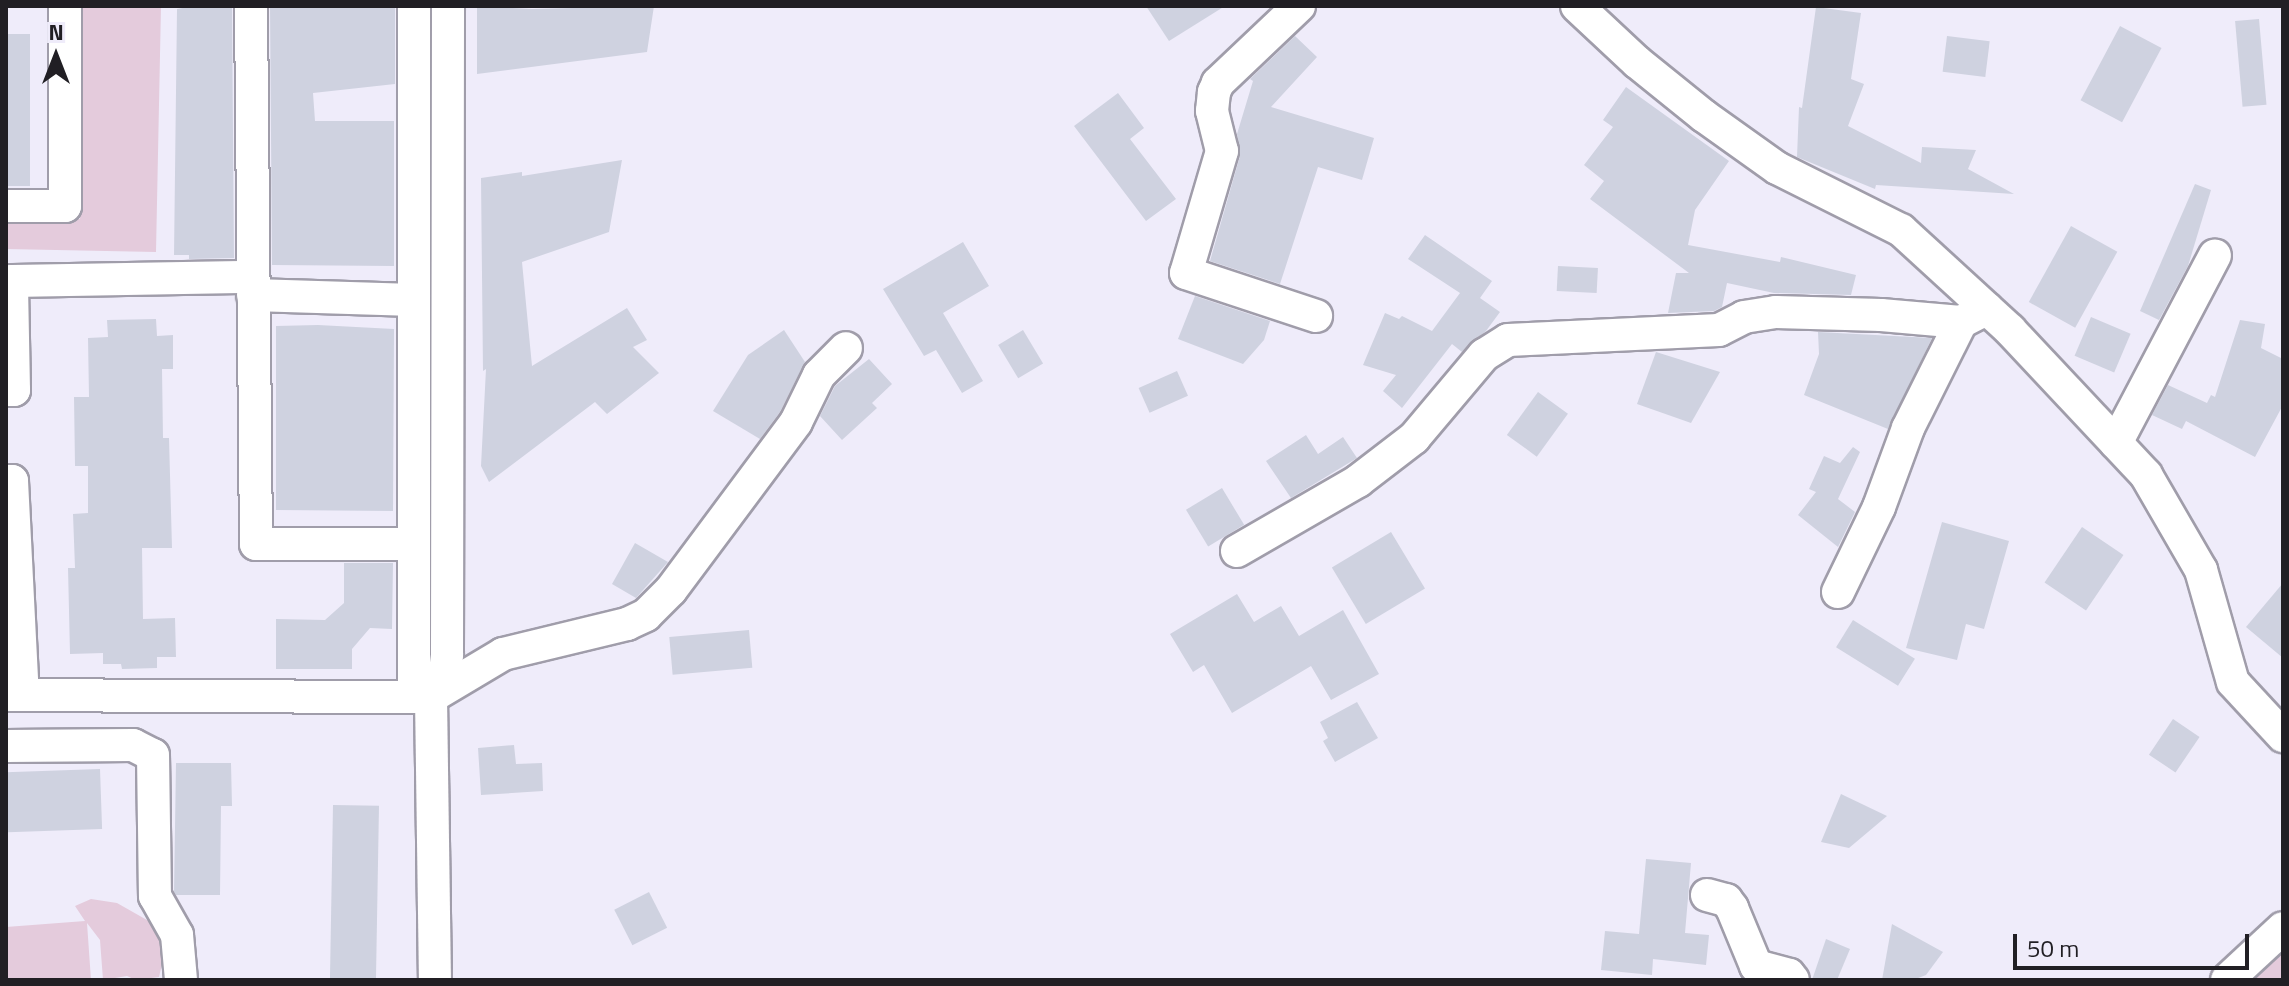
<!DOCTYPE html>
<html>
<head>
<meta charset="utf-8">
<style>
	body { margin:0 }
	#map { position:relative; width:2289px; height:986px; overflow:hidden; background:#efecfa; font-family:"Titillium Web",sans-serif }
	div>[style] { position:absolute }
	.green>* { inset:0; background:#e4cbdc }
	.building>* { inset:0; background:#cfd2e0; transform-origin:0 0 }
	.roads { filter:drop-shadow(2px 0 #a09daa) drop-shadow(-2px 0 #a09daa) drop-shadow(0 2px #a09daa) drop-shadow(0 -2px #a09daa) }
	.minor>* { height:32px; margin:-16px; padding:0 16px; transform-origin:16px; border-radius:16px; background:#fff }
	span { translate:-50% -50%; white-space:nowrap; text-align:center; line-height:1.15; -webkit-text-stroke:6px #efecfa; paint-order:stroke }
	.frame { position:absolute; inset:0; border:8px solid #211f24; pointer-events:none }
	.north { position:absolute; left:16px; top:16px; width:80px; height:80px; -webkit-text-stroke:6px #efecfa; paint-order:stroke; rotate:0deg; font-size:22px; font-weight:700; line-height:32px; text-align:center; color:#211f24 }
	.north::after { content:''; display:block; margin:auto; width:28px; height:36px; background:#211f24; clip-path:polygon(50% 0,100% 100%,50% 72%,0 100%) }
	.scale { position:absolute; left:2013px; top:934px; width:236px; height:36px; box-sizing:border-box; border:4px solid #211f24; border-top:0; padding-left:10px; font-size:24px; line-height:28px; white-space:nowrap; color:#211f24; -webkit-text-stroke:6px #efecfa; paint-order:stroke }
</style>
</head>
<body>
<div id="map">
	<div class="green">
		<i style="clip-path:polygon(83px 6px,161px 6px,156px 252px,6px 249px,6px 218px,80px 219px)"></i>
		<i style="clip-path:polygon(91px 899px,117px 903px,154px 924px,165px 952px,159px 977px,136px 980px,127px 976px,103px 980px,100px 940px,87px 923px,91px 980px,6px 980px,6px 927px,85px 921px,75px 906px)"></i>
		<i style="clip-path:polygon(2283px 951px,2283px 980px,2254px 980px)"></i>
	</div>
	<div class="building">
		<i style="clip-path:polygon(194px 6px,232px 6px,234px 258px,189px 259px,189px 255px,174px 255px,177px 9px)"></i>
		<i style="clip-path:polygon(270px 6px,395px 6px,395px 84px,313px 93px,315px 121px,394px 121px,394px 266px,272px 265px)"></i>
		<i style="clip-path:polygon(477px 6px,532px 9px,654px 6px,647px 52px,477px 74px)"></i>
		<i style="clip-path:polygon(1146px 6px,1225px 6px,1169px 41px)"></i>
		<i style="clip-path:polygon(1816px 7px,1861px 13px,1851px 79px,1864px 84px,1848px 126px,1921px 163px,1922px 147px,1976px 150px,1968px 169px,2014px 194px,1876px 185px,1875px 189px,1797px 157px,1799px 107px,1802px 108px)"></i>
		<i style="left:2259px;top:19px;width:86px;height:24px;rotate:85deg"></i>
		<i style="left:2120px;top:26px;width:47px;height:84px;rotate:28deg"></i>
		<i style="left:6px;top:34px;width:24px;height:152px"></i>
		<i style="clip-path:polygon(1295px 36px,1317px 57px,1271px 107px,1374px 138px,1362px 180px,1318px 167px,1280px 284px,1210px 261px,1240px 156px,1237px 134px,1253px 81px,1250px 79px)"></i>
		<i style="left:1947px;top:36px;width:43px;height:36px;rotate:7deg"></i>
		<i style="clip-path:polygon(1626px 87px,1729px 161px,1695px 210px,1688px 245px,1780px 262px,1781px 257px,1856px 275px,1851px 295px,1774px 293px,1727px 283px,1722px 307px,1714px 311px,1668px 313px,1676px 273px,1689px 273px,1590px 199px,1604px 181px,1584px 165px,1613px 127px,1603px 120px)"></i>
		<i style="clip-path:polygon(1118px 93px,1144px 128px,1130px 139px,1176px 199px,1146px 221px,1074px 126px)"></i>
		<i style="clip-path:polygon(622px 160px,609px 232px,522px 262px,532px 366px,627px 308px,647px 340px,633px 347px,659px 373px,607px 414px,595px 402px,489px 482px,481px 466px,486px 369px,483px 371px,481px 178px,522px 172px,522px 176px)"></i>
		<i style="clip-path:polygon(2195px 184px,2211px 190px,2188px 266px,2159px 320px,2140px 311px)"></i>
		<i style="left:2071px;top:226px;width:53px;height:87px;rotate:29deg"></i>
		<i style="clip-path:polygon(1425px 235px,1492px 281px,1480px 298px,1500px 312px,1486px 331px,1462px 352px,1452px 344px,1402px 408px,1383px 391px,1396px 375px,1363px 365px,1385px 313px,1399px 319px,1402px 316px,1432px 331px,1460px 293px,1408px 259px)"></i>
		<i style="clip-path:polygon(963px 242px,989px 286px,943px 313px,983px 381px,962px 393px,936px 350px,924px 356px,883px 289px)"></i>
		<i style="left:1558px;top:266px;width:40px;height:25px;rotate:3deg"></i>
		<i style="clip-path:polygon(1195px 296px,1270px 321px,1264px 340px,1243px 364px,1178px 339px)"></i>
		<i style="left:2091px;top:317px;width:43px;height:42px;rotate:23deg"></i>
		<i style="clip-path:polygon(156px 319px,157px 336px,173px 335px,173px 369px,162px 369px,163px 438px,169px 438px,172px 548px,142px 548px,143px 619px,175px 618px,176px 657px,157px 657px,157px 668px,122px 669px,121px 664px,103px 664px,103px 653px,70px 654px,68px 568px,75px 568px,73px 514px,88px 513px,88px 466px,75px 466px,74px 397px,89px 397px,88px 338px,108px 337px,107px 320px)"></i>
		<i style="clip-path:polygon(2240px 320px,2265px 324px,2261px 348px,2283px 359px,2283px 405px,2255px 457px,2186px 421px,2182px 429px,2152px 415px,2168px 385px,2207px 403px,2211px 395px,2215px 397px)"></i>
		<i style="clip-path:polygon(318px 325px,394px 329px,393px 511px,276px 510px,276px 326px)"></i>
		<i style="clip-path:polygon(784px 330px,805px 362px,780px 412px,760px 439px,713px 411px,748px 355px)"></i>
		<i style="left:1023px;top:330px;width:39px;height:29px;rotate:59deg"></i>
		<i style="clip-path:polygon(1818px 332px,1932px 338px,1888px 429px,1804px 395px,1819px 354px)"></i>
		<i style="clip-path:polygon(1656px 352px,1720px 372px,1691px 423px,1637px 404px)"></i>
		<i style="clip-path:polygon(869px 359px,892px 384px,872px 403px,877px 408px,842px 440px,820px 416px,835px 386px)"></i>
		<i style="left:1177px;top:371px;width:27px;height:42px;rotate:66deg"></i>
		<i style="left:1538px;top:392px;width:37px;height:53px;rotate:36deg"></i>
		<i style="clip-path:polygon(1306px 435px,1318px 454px,1343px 437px,1357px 458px,1291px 498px,1266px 461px)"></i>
		<i style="clip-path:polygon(1853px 447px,1860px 452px,1838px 499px,1855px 512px,1838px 547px,1798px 515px,1816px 492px,1809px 489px,1824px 456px,1840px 463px)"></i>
		<i style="left:1222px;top:488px;width:43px;height:42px;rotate:59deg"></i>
		<i style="clip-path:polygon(1942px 522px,2009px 541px,1984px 629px,1966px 624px,1957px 660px,1906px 648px)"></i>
		<i style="left:2082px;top:527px;width:50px;height:67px;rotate:34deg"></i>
		<i style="left:1391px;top:532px;width:66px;height:69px;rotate:59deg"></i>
		<i style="clip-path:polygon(635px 543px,668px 562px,636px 598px,612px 584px)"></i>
		<i style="clip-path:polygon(344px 563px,393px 563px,392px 629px,370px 628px,352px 649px,352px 669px,276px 669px,276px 619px,325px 620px,344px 603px)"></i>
		<i style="clip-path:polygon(2283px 583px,2283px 658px,2246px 627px)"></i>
		<i style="clip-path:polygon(1237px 594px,1254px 622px,1281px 606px,1299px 636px,1343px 610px,1379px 674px,1331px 700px,1311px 666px,1232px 713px,1204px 665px,1193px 672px,1170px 634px)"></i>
		<i style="left:1853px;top:620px;width:73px;height:32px;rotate:32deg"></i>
		<i style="left:749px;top:630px;width:38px;height:80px;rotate:85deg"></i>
		<i style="clip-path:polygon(1357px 702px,1378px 738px,1335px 762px,1323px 741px,1328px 738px,1320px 722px)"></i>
		<i style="left:2173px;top:719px;width:32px;height:43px;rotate:34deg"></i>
		<i style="clip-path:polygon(514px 745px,516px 764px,542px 763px,543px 791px,481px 795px,478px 748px)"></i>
		<i style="clip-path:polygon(176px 763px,231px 763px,232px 806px,221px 806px,220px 895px,176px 895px,174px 892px)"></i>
		<i style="left:100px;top:769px;width:60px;height:94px;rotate:88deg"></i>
		<i style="clip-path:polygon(1841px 794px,1887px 816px,1849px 848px,1821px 842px)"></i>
		<i style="left:333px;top:805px;width:46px;height:175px;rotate:1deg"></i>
		<i style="clip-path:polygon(1646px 859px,1691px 863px,1685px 933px,1709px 935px,1706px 965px,1653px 959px,1652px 975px,1601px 970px,1605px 931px,1639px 934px)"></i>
		<i style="left:649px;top:892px;width:40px;height:39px;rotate:63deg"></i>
		<i style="clip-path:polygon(1892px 924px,1943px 952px,1926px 975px,1913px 980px,1882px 980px)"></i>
		<i style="clip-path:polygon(1826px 939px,1850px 949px,1837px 980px,1812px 980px)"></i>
	</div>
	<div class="roads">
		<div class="minor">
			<i style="left:251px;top:6px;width:538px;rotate:89.47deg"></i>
			<i style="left:256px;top:544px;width:158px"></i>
			<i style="left:414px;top:6px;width:691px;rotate:90deg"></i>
			<i style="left:1299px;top:6px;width:112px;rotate:136.5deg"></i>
			<i style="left:1218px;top:83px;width:10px;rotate:114deg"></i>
			<i style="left:1214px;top:92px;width:19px;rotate:96deg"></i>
			<i style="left:1212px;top:111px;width:41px;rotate:76deg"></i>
			<i style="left:1222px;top:151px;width:127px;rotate:106.4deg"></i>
			<i style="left:1186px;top:273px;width:137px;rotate:18.3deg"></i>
			<i style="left:1577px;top:6px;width:82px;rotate:43deg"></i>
			<i style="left:1637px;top:62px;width:86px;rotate:38.9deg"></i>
			<i style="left:1704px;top:116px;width:90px;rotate:35.5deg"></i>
			<i style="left:1777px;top:168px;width:139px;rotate:26.6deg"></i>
			<i style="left:1901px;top:230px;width:148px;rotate:42.5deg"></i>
			<i style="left:2010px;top:330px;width:199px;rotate:46.8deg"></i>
			<i style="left:2146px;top:475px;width:110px;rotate:59.9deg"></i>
			<i style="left:2201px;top:570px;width:116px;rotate:74.1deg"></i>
			<i style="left:2233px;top:682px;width:74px;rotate:47.2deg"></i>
			<i style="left:6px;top:206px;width:59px"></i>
			<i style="left:65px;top:206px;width:200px;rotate:-90deg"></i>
			<i style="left:253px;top:295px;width:161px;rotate:1.8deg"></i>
			<i style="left:6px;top:390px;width:8px"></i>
			<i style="left:14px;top:390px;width:109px;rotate:-91.1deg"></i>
			<i style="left:12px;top:281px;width:241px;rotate:-1deg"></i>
			<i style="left:2116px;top:443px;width:212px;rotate:-62.2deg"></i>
			<i style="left:6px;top:481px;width:6px"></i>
			<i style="left:12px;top:481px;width:214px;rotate:87.1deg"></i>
			<i style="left:1237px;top:551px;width:140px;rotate:-30deg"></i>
			<i style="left:1358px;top:481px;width:71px;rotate:-37.5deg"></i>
			<i style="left:1414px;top:438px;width:109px;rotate:-49.9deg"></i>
			<i style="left:1484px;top:355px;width:28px;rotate:-32deg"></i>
			<i style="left:1508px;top:340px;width:211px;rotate:-2.7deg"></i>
			<i style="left:1719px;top:330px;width:28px;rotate:-27deg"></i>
			<i style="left:1744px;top:317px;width:32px;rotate:-9deg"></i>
			<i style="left:1776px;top:312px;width:105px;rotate:1.6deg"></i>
			<i style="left:1881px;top:315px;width:80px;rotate:5deg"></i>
			<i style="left:1961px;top:322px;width:29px;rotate:-27deg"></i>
			<i style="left:1838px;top:592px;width:94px;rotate:-64.2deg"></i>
			<i style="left:1879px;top:507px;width:84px;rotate:-69.8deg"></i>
			<i style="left:1908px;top:428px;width:119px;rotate:-63.4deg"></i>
			<i style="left:443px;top:688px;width:34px;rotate:-83deg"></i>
			<i style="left:447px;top:654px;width:648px;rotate:-89.91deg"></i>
			<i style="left:6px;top:695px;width:425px;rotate:0.3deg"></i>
			<i style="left:431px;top:697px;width:84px;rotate:-30.8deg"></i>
			<i style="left:503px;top:654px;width:128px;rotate:-13.6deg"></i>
			<i style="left:627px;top:624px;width:21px;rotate:-25deg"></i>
			<i style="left:646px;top:615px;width:35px;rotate:-45deg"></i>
			<i style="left:671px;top:590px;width:209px;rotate:-53.3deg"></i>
			<i style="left:796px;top:422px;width:52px;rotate:-63.9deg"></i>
			<i style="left:819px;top:375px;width:38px;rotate:-45deg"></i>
			<i style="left:431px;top:697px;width:283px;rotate:89.2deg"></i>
			<i style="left:6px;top:746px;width:127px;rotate:-0.5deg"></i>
			<i style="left:133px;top:745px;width:22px;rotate:27deg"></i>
			<i style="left:153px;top:755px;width:141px;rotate:89.2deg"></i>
			<i style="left:155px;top:896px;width:45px;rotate:60.6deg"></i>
			<i style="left:177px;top:935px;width:45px;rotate:84.9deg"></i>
			<i style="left:1707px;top:895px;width:20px;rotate:15deg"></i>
			<i style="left:1726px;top:900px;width:10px;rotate:53deg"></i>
			<i style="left:1732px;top:908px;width:63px;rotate:67.5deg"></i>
			<i style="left:1756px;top:966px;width:34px;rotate:15deg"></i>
			<i style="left:1789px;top:975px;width:6px;rotate:51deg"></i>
			<i style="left:2227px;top:980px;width:76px;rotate:-42.9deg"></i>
		</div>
	</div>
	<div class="frame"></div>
	<div class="north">N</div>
	<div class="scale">50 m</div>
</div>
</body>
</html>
